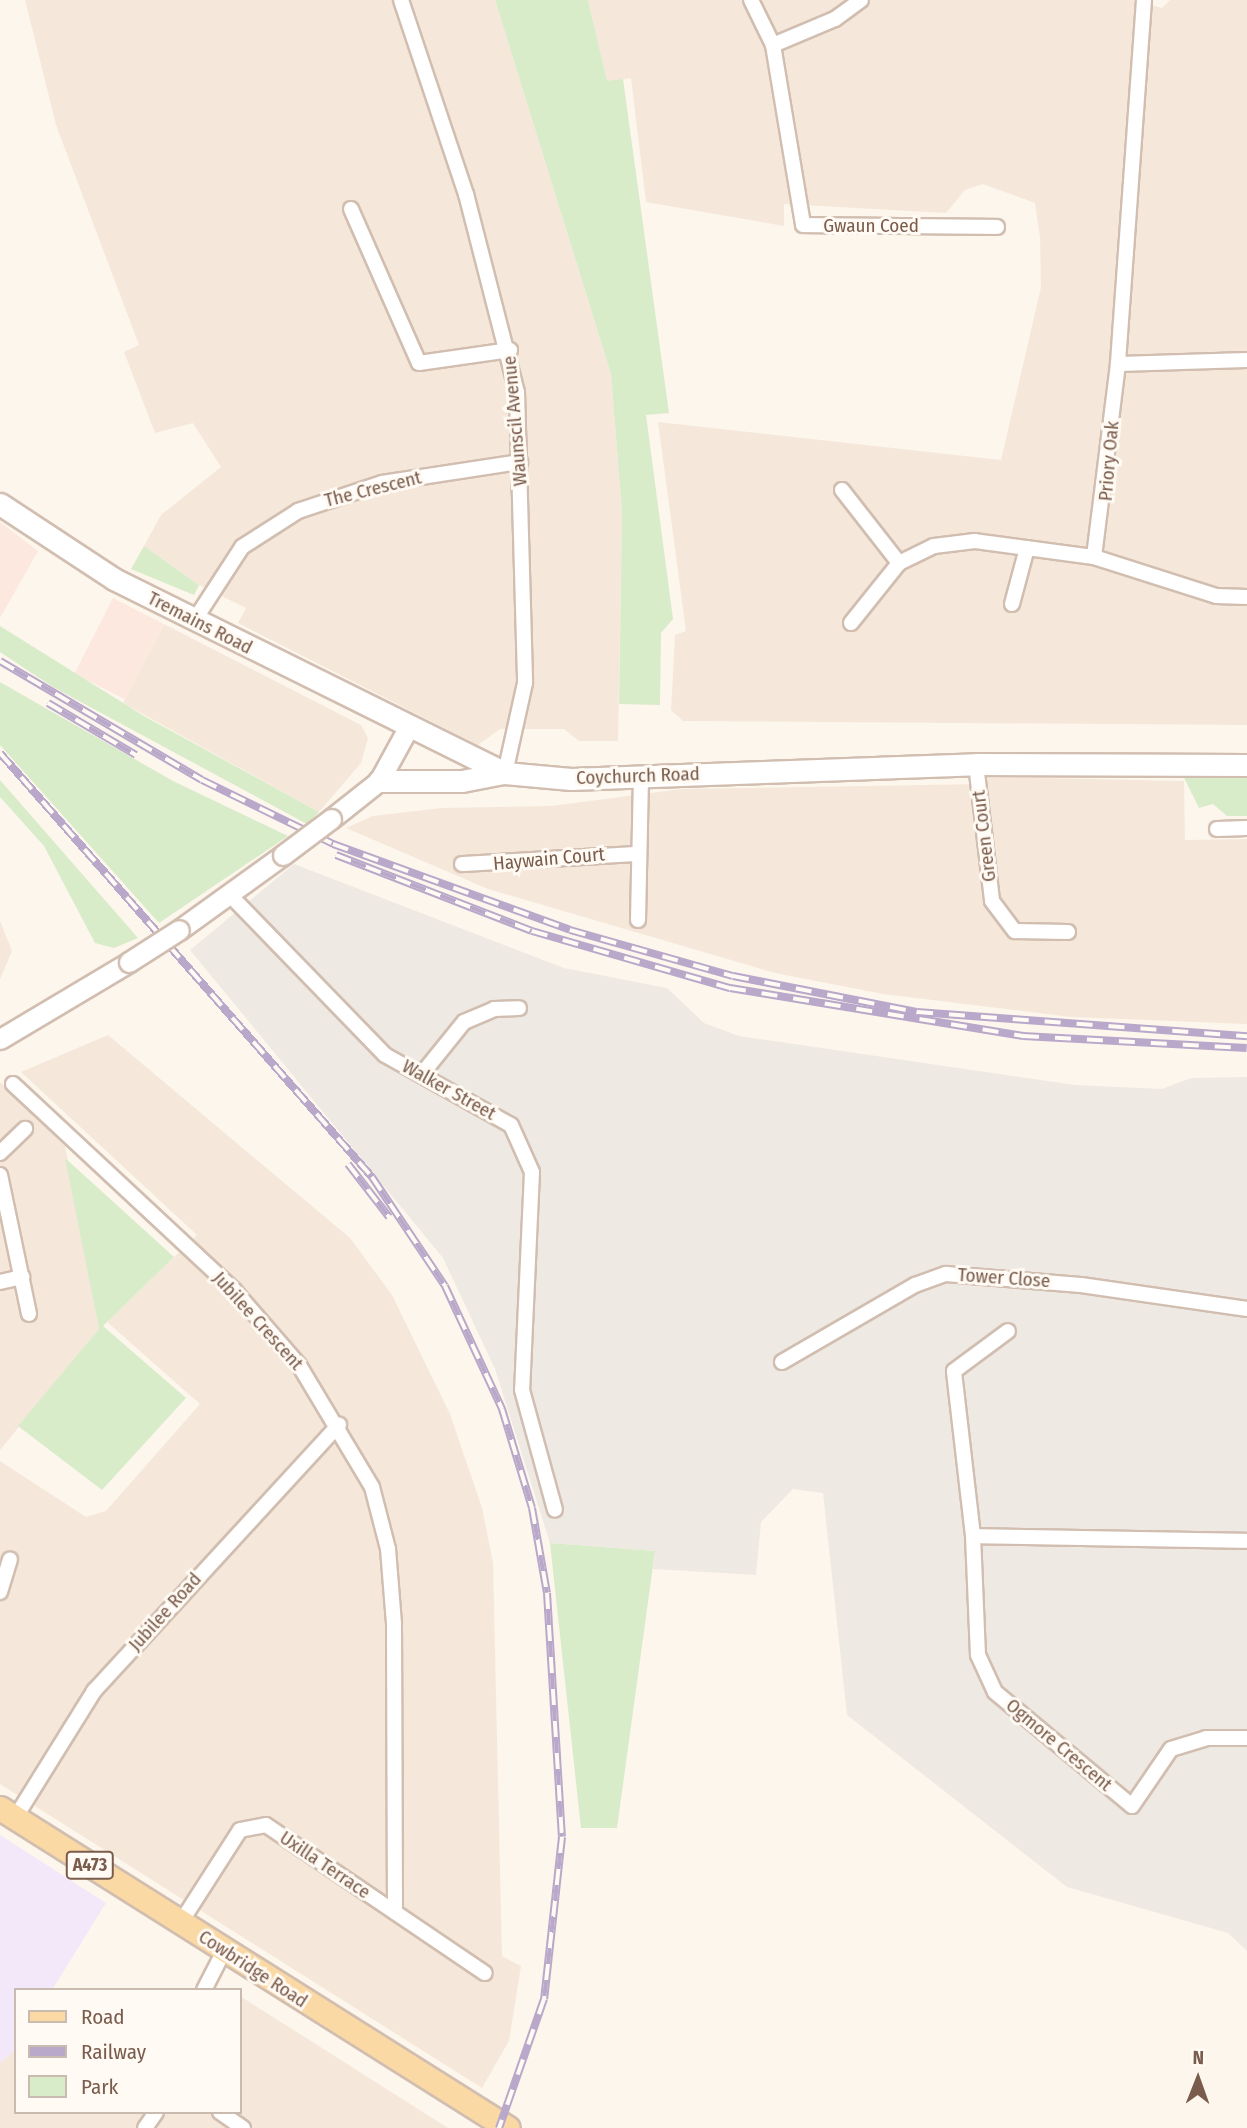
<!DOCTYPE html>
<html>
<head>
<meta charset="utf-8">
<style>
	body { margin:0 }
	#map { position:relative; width:1247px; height:2128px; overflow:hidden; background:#fdf6ec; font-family:"Fira Sans Condensed",sans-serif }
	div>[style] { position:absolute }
	.residential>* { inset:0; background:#f5e8da }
	.commercial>* { inset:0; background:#fde8e0; transform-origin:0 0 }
	.industrial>* { inset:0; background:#efe9e4 }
	.education>* { inset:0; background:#f3e8fa }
	.green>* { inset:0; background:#d8ecc9 }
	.roads { filter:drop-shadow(2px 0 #d1beb0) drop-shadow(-2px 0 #d1beb0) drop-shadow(0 2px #d1beb0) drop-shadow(0 -2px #d1beb0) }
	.minor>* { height:14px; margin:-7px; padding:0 7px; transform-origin:7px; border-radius:7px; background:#fff }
	.tertiary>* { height:19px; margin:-9.5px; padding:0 9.5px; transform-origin:9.5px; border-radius:9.5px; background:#fff }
	.secondary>* { height:21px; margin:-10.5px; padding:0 10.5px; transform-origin:10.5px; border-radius:10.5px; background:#fff }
	.primary>* { height:23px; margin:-11.5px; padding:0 11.5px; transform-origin:11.5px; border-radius:11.5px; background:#fbd9a5 }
	.rail>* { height:8px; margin-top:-4px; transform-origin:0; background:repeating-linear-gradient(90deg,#fffaf3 0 16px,#b9a8c9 0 32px); box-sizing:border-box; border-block:2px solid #b9a8c9 }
	.bridges { filter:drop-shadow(2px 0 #d1beb0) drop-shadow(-2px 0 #d1beb0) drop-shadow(0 2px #d1beb0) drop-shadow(0 -2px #d1beb0) }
	.tertiary-bridge>* { height:19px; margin:-9.5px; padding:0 9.5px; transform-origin:9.5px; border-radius:9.5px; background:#fff }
	span { translate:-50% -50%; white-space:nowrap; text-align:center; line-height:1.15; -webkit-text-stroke:6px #fffaf3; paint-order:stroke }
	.shield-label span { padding:2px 5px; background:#fffaf3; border:2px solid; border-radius:5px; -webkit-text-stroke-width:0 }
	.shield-label { font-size:18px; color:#7a5c4d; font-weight:700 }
	.street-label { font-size:19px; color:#7a5c4d }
	.legend { position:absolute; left:14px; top:1988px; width:228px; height:126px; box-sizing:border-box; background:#fffaf3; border:2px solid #cabbb1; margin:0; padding:9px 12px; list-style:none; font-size:21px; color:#7a5c4d }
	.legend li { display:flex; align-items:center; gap:14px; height:35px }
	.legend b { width:35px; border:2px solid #cabbb1 }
	.north { position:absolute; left:1163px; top:2044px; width:70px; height:70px; -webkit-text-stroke:5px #fffaf3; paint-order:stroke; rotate:1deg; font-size:19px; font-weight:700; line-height:28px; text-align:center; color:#7a5c4d }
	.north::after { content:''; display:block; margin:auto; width:24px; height:32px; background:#7a5c4d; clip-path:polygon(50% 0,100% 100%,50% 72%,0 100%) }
</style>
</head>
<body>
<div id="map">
	<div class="residential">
		<i style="clip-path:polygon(25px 0,495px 0,611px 374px,622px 513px,618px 741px,579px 741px,564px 729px,500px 729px,478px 745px,238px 623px,246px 608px,199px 585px,144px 546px,161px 515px,221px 467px,193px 423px,155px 433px,124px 352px,139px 345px,56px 125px)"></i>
		<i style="clip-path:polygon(588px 0,1133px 0,1162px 8px,1170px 0,1247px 0,1247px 725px,683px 721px,671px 710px,675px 635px,686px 631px,658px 422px,1001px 460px,1041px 287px,1040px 237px,1035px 203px,983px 184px,965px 190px,946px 213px,784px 204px,784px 226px,646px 202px,631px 78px,607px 82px)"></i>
		<i style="clip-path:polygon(164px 624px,361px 725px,368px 738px,361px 763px,319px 812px,123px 703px)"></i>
		<i style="clip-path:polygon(985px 777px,1184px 781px,1185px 840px,1247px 839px,1247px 1024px,1071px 1017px,883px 994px,775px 973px,488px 889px,346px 828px,373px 816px,441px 808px,551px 806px,682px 789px,984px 784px)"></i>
		<i style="clip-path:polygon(0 921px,12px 951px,0 979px)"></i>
		<i style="clip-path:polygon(108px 1035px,350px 1238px,392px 1295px,450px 1414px,482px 1508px,493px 1563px,502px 1956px,521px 1966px,509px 2041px,482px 2088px,0 1784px,0 1461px,86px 1517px,106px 1511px,200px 1404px,107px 1322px,197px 1235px,21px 1072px)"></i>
		<i style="clip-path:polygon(0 1082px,65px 1146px,99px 1329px,0 1450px)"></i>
		<i style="clip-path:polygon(240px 1996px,448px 2128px,0 2128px,0 2063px,16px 2049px,16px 2112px,240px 2112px)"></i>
	</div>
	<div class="commercial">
		<i style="clip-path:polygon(0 522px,38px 551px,0 618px)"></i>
		<i style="left:113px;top:598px;width:57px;height:85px;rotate:27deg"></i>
	</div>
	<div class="industrial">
		<i style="clip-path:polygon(294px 864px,564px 968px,667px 988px,704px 1023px,739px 1036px,1075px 1085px,1162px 1089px,1191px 1078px,1247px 1077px,1247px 1951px,1228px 1933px,1067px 1887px,847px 1715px,823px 1493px,793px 1489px,761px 1522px,756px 1575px,653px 1569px,655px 1551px,550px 1543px,495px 1369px,443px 1258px,190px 950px)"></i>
	</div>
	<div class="education">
		<i style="clip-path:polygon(0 1835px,106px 1903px,52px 1990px,16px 1990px,16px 2049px,0 2063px)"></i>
	</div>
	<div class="green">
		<i style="clip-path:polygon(495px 0,588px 0,607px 81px,623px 79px,669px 413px,646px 415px,673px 619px,661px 633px,660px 705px,619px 704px,622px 513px,611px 374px)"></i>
		<i style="clip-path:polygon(144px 546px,199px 585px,194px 595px,131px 569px)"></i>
		<i style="clip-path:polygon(0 626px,144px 716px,319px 812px,307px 824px,53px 687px,0 652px)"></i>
		<i style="clip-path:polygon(0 682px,173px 781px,288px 836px,159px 923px,0 745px)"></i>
		<i style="clip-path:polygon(1247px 777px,1247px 816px,1227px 816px,1213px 804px,1199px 808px,1184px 778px)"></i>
		<i style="clip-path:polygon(0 780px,138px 938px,114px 948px,95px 943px,44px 846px,0 797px)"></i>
		<i style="clip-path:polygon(65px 1158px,174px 1257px,103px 1326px,186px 1398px,102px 1490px,18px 1426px,99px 1329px)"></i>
		<i style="clip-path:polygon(550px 1543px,655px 1551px,617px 1828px,581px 1828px)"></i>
	</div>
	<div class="roads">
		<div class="minor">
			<i style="left:401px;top:0;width:205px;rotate:71.5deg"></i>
			<i style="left:466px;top:194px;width:204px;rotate:75.6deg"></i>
			<i style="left:517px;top:392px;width:291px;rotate:88.4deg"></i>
			<i style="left:525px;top:683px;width:92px;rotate:102.5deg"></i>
			<i style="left:751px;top:0;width:50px;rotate:63.9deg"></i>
			<i style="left:773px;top:45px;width:182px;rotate:80.5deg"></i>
			<i style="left:803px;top:225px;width:194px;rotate:0.6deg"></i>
			<i style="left:1144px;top:0;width:365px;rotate:94.1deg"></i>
			<i style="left:1118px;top:364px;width:129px;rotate:-1.8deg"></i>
			<i style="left:773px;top:45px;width:67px;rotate:-22.8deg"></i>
			<i style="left:835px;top:19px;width:32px;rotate:-36deg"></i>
			<i style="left:351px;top:209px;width:168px;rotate:66.2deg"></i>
			<i style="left:419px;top:363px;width:92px;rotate:-8.1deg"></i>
			<i style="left:1118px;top:364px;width:194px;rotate:97.1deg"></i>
			<i style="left:1094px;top:557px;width:128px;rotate:17.7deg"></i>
			<i style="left:1216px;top:596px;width:31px;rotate:2deg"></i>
			<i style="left:842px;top:490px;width:93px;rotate:52deg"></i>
			<i style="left:1012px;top:604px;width:58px;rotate:-75deg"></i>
			<i style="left:194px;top:621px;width:88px;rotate:-57deg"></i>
			<i style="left:242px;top:547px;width:67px;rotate:-32.7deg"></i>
			<i style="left:298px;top:511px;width:89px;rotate:-18.4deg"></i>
			<i style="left:382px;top:483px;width:140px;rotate:-8.7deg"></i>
			<i style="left:851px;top:623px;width:77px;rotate:-51.3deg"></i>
			<i style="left:899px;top:563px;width:39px;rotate:-26deg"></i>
			<i style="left:934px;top:546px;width:41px;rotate:-7deg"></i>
			<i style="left:975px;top:541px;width:120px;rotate:7.7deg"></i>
			<i style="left:976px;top:764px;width:138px;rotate:83.3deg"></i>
			<i style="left:992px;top:901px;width:38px;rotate:53deg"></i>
			<i style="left:1015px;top:931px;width:53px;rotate:1.1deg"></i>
			<i style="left:1217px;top:829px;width:30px;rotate:-2deg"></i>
			<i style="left:462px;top:864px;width:175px;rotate:-3.3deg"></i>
			<i style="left:229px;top:894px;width:224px;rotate:45.9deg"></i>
			<i style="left:385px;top:1055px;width:144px;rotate:29.1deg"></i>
			<i style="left:511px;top:1125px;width:51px;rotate:65.9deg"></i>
			<i style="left:532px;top:1172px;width:218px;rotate:92.6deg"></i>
			<i style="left:522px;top:1390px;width:124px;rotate:74.6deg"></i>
			<i style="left:638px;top:920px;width:144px;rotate:-88.8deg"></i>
			<i style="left:422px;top:1074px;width:67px;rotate:-51.1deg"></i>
			<i style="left:464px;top:1022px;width:33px;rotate:-23deg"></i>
			<i style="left:494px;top:1009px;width:25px;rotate:-2deg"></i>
			<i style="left:13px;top:1084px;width:302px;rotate:43deg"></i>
			<i style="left:234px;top:1290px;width:99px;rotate:49.1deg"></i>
			<i style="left:299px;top:1365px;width:142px;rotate:59.1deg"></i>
			<i style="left:372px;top:1487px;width:64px;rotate:75.5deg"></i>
			<i style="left:388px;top:1549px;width:75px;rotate:85.4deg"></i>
			<i style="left:394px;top:1624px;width:288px;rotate:89.8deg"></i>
			<i style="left:0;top:1153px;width:35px;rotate:-44deg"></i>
			<i style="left:0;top:1175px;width:142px;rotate:78.2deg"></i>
			<i style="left:0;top:1282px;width:23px;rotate:-13deg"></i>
			<i style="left:782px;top:1362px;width:154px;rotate:-30.1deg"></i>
			<i style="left:915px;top:1285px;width:33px;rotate:-20deg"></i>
			<i style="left:946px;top:1274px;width:135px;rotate:4.7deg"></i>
			<i style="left:1081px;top:1285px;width:168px;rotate:8.2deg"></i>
			<i style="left:973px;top:1536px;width:166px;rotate:-96.6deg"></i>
			<i style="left:954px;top:1371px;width:67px;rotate:-36.5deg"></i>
			<i style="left:1247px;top:1541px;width:274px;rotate:-179deg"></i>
			<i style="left:973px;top:1536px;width:119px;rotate:87.6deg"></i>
			<i style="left:978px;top:1655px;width:41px;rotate:65.3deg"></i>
			<i style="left:995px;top:1692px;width:178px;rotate:39.8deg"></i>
			<i style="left:1132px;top:1806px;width:69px;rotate:-55.6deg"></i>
			<i style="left:1171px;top:1749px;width:37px;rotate:-17deg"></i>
			<i style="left:1206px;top:1738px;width:41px"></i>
			<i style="left:0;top:1592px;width:34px;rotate:-73deg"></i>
			<i style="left:15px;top:1818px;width:150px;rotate:-58.1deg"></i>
			<i style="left:94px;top:1691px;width:362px;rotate:-47.4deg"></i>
			<i style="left:181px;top:1922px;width:109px;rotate:-57.3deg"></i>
			<i style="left:240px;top:1830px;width:26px;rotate:-11deg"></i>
			<i style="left:266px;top:1825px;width:264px;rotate:34.1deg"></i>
			<i style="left:204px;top:1990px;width:44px;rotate:-62.9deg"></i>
			<i style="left:220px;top:2112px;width:28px;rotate:35deg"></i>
			<i style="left:145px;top:2128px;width:19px;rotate:-55deg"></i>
		</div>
		<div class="tertiary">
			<i style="left:331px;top:819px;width:61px;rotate:-38.4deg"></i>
			<i style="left:379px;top:781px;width:60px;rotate:-61.3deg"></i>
			<i style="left:179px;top:930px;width:128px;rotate:-35.8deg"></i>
			<i style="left:0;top:1039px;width:150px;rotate:-30.8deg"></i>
		</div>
		<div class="secondary">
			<i style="left:0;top:504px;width:136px;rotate:33.3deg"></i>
			<i style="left:114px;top:579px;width:436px;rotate:26.4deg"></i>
			<i style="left:505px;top:773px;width:66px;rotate:5.2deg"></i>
			<i style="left:571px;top:779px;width:405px;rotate:-2.1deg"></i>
			<i style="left:976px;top:764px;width:271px;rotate:0.2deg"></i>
			<i style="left:379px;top:781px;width:83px"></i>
			<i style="left:462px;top:781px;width:42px;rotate:-11deg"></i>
		</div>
		<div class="primary">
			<i style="left:0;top:1808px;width:600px;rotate:32.21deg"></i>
		</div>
	</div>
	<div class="rail">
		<i style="left:0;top:661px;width:234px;rotate:30.5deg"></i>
		<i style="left:202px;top:780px;width:146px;rotate:26deg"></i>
		<i style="left:333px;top:844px;width:252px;rotate:19.9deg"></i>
		<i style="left:570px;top:930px;width:169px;rotate:15.8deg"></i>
		<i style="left:733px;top:976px;width:187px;rotate:11.1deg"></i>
		<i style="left:917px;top:1012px;width:331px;rotate:4.2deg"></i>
		<i style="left:48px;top:703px;width:102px;rotate:30.6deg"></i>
		<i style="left:0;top:753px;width:564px;rotate:48.74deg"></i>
		<i style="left:372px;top:1177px;width:131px;rotate:56.2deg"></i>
		<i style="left:445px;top:1286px;width:136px;rotate:65.1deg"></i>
		<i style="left:502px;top:1409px;width:103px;rotate:73.1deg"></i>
		<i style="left:532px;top:1508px;width:86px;rotate:80deg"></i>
		<i style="left:547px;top:1593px;width:244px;rotate:86.5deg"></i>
		<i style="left:562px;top:1837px;width:163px;rotate:96.3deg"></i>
		<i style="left:544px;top:1999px;width:137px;rotate:109.2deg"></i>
		<i style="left:336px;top:855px;width:210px;rotate:21.2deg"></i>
		<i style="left:532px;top:931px;width:206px;rotate:16.1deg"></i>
		<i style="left:730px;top:988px;width:297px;rotate:9.3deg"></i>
		<i style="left:1023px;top:1036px;width:224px;rotate:3.1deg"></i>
		<i style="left:348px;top:1164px;width:67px;rotate:52.3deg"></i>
	</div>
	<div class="bridges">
		<div class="tertiary-bridge">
			<i style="left:283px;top:855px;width:60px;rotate:-36.9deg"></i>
			<i style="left:129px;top:962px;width:59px;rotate:-32.6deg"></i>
		</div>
	</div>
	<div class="shield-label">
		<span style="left:90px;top:1865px">A473</span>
	</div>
	<div class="street-label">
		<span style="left:871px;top:226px">Gwaun Coed</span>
		<span style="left:515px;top:421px;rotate:-95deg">Waunscil Avenue</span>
		<span style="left:1109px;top:461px;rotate:-85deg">Priory Oak</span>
		<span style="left:373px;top:489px;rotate:-14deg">The Crescent</span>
		<span style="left:200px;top:623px;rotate:27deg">Tremains Road</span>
		<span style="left:638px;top:776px;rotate:-2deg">Coychurch Road</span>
		<span style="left:984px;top:836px;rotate:-97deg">Green Court</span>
		<span style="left:549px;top:859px;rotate:-5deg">Haywain Court</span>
		<span style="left:449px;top:1090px;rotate:29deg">Walker Street</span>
		<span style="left:1004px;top:1278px;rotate:4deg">Tower Close</span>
		<span style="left:258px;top:1321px;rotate:48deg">Jubilee Crescent</span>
		<span style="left:165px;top:1612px;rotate:-48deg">Jubilee Road</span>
		<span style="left:1059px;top:1745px;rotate:40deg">Ogmore Crescent</span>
		<span style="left:325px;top:1865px;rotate:34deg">Uxilla Terrace</span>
		<span style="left:253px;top:1969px;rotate:33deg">Cowbridge Road</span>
	</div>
	<ul class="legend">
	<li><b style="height:9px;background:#fbd9a5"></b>Road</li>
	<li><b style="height:9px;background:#b9a8c9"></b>Railway</li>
	<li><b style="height:19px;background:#d8ecc9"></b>Park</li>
	</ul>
	<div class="north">N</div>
</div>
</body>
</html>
